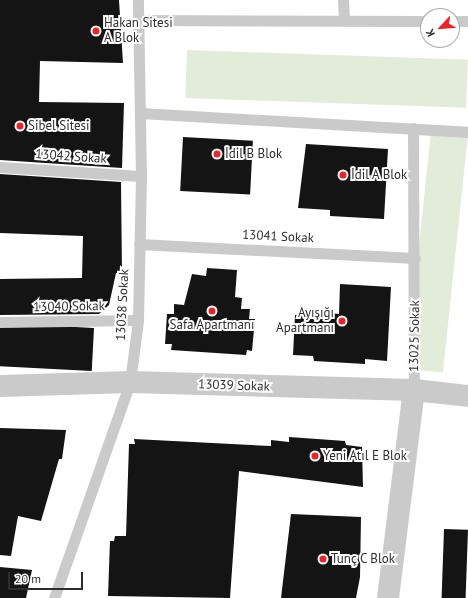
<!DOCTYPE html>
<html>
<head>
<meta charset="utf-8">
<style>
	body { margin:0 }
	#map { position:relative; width:468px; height:598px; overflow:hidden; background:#fff; font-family:"PT Sans",sans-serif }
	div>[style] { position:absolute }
	.green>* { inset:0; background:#e2ecd8; transform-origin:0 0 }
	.building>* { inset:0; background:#141414; transform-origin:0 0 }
	.service>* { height:11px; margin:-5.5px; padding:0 5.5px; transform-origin:5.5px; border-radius:5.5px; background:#cacaca }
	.minor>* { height:22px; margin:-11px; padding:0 11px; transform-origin:11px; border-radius:11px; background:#cacaca }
	.dots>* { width:11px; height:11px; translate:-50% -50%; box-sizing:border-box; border:2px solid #fff; border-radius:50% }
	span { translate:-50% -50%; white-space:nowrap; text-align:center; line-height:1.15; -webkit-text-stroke:4px #fff; paint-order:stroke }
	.poi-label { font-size:13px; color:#2d2d2d }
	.left { translate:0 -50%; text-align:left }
	.right { translate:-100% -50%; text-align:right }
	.street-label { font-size:13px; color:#2d2d2d }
	.north { position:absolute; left:420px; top:8px; width:40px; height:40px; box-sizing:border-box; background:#fff; border:1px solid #ababab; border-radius:50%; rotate:244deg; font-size:11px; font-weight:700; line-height:16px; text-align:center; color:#2d2d2d }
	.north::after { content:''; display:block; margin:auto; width:14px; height:18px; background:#f32023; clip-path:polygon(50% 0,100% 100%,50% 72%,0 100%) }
	.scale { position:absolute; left:8px; top:572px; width:75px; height:18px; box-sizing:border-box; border:2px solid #2d2d2d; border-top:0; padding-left:5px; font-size:12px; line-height:14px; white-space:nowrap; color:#2d2d2d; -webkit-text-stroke:3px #fff; paint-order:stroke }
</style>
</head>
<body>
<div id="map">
	<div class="green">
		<i style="left:187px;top:50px;width:281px;height:48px;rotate:2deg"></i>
		<i style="left:431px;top:132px;width:37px;height:238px;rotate:6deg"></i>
	</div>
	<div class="building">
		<i style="clip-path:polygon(0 0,119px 0,123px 63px,40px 61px,39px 102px,124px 103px,122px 168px,0 160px)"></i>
		<i style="left:183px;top:137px;width:70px;height:54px;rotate:3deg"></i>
		<i style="clip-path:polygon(306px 144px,388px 149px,384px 219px,330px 216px,330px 210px,298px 208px)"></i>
		<i style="clip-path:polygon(0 174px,121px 182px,122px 273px,116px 273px,109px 305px,99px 314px,0 315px,0 279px,82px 278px,83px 236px,0 233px)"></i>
		<i style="clip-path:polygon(207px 268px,237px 270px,235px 297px,242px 298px,241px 309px,250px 309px,249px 319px,255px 319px,252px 351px,247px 350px,246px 355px,171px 350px,172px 344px,165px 344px,167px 314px,174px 314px,174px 304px,184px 305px,192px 274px,206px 276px)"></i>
		<i style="clip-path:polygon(340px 284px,391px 287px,387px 361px,365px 359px,365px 364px,314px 361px,313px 356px,293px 355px,295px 315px,331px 317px,331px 313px,339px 314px)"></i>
		<i style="left:94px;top:328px;width:43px;height:94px;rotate:93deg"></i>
		<i style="clip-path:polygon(0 428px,66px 430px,62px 459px,59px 459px,41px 521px,18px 516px,11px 556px,0 555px)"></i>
		<i style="clip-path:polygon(289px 437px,345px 441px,346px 445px,362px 447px,363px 487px,239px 471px,230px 598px,108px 596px,110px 541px,114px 541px,115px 536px,126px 536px,129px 444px,135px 444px,134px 439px,271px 446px,271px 440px,289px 442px)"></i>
		<i style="clip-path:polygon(291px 514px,361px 517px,360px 577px,356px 598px,281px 598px)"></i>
		<i style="left:444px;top:529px;width:24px;height:69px;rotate:2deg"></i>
		<i style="clip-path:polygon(0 567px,32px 570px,26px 598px,0 598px)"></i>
	</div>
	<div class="service">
		<i style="left:343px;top:0;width:21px;rotate:87deg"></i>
		<i style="left:138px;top:20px;width:290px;rotate:0.2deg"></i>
		<i style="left:452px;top:21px;width:16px"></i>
		<i style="left:140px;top:113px;width:329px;rotate:3.3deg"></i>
		<i style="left:413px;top:128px;width:262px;rotate:89.8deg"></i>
		<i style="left:0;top:167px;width:141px;rotate:3.7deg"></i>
		<i style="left:139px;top:244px;width:276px;rotate:2.9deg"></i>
		<i style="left:0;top:322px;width:138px;rotate:-0.8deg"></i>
		<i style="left:54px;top:598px;width:229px;rotate:-70.6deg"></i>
		<i style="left:130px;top:382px;width:63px;rotate:-82.6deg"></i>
		<i style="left:138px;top:320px;width:144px;rotate:-88.8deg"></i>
		<i style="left:141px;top:176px;width:176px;rotate:-91deg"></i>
	</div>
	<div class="minor">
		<i style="left:0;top:386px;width:130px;rotate:-1.8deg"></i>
		<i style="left:130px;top:382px;width:284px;rotate:1.6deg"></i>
		<i style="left:414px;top:390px;width:54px;rotate:6.3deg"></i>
		<i style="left:388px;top:598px;width:210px;rotate:-82.9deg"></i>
	</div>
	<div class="dots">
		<i style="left:96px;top:31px;background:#f32023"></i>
		<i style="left:20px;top:126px;background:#f32023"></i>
		<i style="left:217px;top:154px;background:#f32023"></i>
		<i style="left:343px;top:175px;background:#f32023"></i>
		<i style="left:212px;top:311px;background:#f32023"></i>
		<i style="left:342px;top:321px;background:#f32023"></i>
		<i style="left:315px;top:456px;background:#f32023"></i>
		<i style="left:323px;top:559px;background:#f32023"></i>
	</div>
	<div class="poi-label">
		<span class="left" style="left:104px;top:31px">Hakan Sitesi<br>A Blok</span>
		<span class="left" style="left:28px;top:126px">Sibel Sitesi</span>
		<span class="left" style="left:225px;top:154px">İdil B Blok</span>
		<span class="left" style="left:351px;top:175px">İdil A Blok</span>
		<span class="right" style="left:334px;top:321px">Ayışığı<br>Apartmanı</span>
		<span style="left:212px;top:325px">Safa Apartmanı</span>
		<span class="left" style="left:323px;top:456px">Yeni Atıl E Blok</span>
		<span class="left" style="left:331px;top:559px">Tunç C Blok</span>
	</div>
	<div class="street-label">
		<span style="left:71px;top:157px;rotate:4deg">13042 Sokak</span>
		<span style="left:278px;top:237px;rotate:3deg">13041 Sokak</span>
		<span style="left:123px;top:305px;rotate:-87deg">13038 Sokak</span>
		<span style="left:69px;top:307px;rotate:-1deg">13040 Sokak</span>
		<span style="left:415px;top:336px;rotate:-89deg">13025 Sokak</span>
		<span style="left:234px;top:386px;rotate:2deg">13039 Sokak</span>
	</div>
	<div class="north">K</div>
	<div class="scale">20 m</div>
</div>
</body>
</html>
